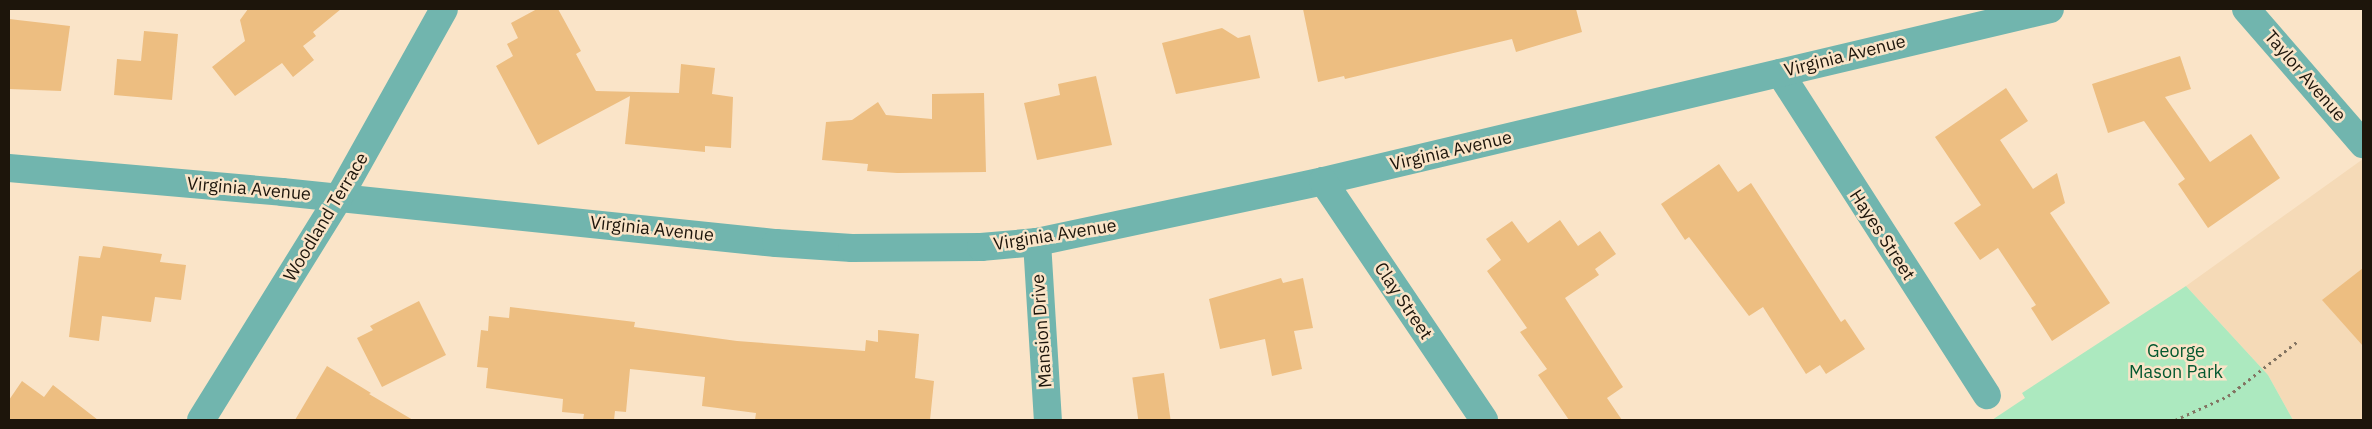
<!DOCTYPE html>
<html>
<head>
<meta charset="utf-8">
<style>
	body { margin:0 }
	#map { position:relative; width:2372px; height:429px; overflow:hidden; background:#fae4c8; font-family:"IBM Plex Sans",sans-serif }
	div>[style] { position:absolute }
	.built>* { inset:0; background:#f5dab7 }
	.green>* { inset:0; background:#ace9bf }
	.building>* { inset:0; background:#edbe81; transform-origin:0 0 }
	.path>* { height:3px; margin-top:-1.5px; transform-origin:0; background:repeating-linear-gradient(90deg,#827361 0 2.5px,transparent 0 6.5px) }
	.street>* { height:28px; margin:-14px; padding:0 14px; transform-origin:14px; border-radius:14px; background:#71b5ae }
	span { translate:-50% -50%; white-space:nowrap; text-align:center; line-height:1.15; -webkit-text-stroke:5px #fae4c8; paint-order:stroke }
	.street-label { font-size:18px; color:#1d150b }
	.park-label { font-size:18px; color:#055930 }
	.frame { position:absolute; inset:0; border:10px solid #1d150b; pointer-events:none }
</style>
</head>
<body>
<div id="map">
	<div class="built">
		<i style="clip-path:polygon(2363px 159px,2363px 420px,2293px 420px,2268px 375px,2186px 286px)"></i>
	</div>
	<div class="green">
		<i style="clip-path:polygon(2186px 286px,2268px 375px,2293px 420px,1992px 420px,2025px 398px,2022px 393px)"></i>
	</div>
	<div class="building">
		<i style="clip-path:polygon(248px 9px,274px 10px,341px 9px,313px 32px,316px 36px,303px 46px,314px 60px,293px 77px,282px 63px,235px 96px,212px 67px,245px 41px,240px 20px)"></i>
		<i style="clip-path:polygon(537px 9px,558px 9px,581px 51px,576px 54px,596px 91px,679px 93px,681px 64px,715px 68px,712px 94px,733px 97px,731px 148px,705px 146px,705px 152px,625px 144px,630px 96px,538px 145px,496px 66px,513px 56px,507px 44px,518px 38px,511px 23px)"></i>
		<i style="clip-path:polygon(1303px 9px,1576px 9px,1582px 32px,1516px 52px,1512px 39px,1345px 79px,1344px 76px,1318px 82px)"></i>
		<i style="clip-path:polygon(9px 19px,70px 26px,61px 91px,9px 89px)"></i>
		<i style="clip-path:polygon(1222px 28px,1238px 38px,1250px 35px,1260px 78px,1176px 94px,1162px 43px)"></i>
		<i style="clip-path:polygon(144px 31px,178px 34px,172px 100px,114px 95px,117px 59px,141px 61px)"></i>
		<i style="clip-path:polygon(2180px 56px,2191px 89px,2165px 97px,2210px 162px,2251px 134px,2280px 178px,2208px 228px,2178px 184px,2185px 179px,2144px 121px,2108px 133px,2092px 84px)"></i>
		<i style="clip-path:polygon(1096px 76px,1112px 145px,1037px 160px,1024px 103px,1060px 95px,1058px 84px)"></i>
		<i style="clip-path:polygon(2006px 88px,2028px 121px,2000px 140px,2033px 189px,2057px 173px,2065px 203px,2050px 213px,2110px 303px,2052px 341px,2031px 308px,2036px 305px,1998px 248px,1980px 260px,1954px 223px,1981px 205px,1935px 137px)"></i>
		<i style="clip-path:polygon(984px 93px,986px 172px,897px 173px,867px 171px,868px 164px,822px 160px,826px 122px,852px 120px,878px 102px,886px 115px,932px 119px,932px 94px)"></i>
		<i style="clip-path:polygon(1719px 164px,1738px 192px,1751px 183px,1841px 322px,1845px 319px,1865px 349px,1826px 374px,1820px 365px,1806px 374px,1763px 307px,1749px 316px,1689px 237px,1685px 240px,1661px 204px)"></i>
		<i style="clip-path:polygon(1560px 220px,1578px 246px,1600px 231px,1616px 254px,1595px 269px,1599px 275px,1565px 298px,1623px 387px,1607px 398px,1622px 420px,1569px 420px,1538px 375px,1547px 369px,1520px 332px,1527px 328px,1487px 271px,1501px 260px,1486px 239px,1512px 221px,1528px 243px)"></i>
		<i style="clip-path:polygon(103px 246px,162px 254px,160px 262px,186px 265px,181px 300px,155px 297px,151px 322px,102px 316px,99px 341px,69px 337px,79px 256px,100px 258px)"></i>
		<i style="clip-path:polygon(2363px 268px,2363px 346px,2322px 300px)"></i>
		<i style="clip-path:polygon(1281px 278px,1283px 283px,1303px 278px,1313px 328px,1294px 331px,1302px 369px,1272px 376px,1265px 339px,1220px 349px,1209px 299px)"></i>
		<i style="clip-path:polygon(419px 301px,446px 355px,382px 387px,357px 338px,373px 330px,370px 326px)"></i>
		<i style="clip-path:polygon(510px 307px,635px 322px,634px 327px,737px 341px,865px 351px,866px 340px,878px 342px,878px 330px,919px 334px,915px 378px,934px 381px,930px 420px,755px 420px,756px 413px,702px 406px,705px 377px,630px 369px,626px 412px,615px 411px,614px 420px,583px 420px,584px 414px,562px 412px,563px 399px,486px 388px,488px 368px,477px 367px,481px 330px,488px 331px,489px 316px,509px 318px)"></i>
		<i style="clip-path:polygon(327px 366px,371px 393px,369px 394px,413px 420px,295px 420px)"></i>
		<i style="left:1164px;top:373px;width:48px;height:32px;rotate:82deg"></i>
		<i style="clip-path:polygon(22px 381px,44px 397px,53px 385px,98px 420px,9px 420px,9px 400px)"></i>
	</div>
	<div class="path">
		<i style="left:2175px;top:420px;width:58px;rotate:-24.4deg"></i>
		<i style="left:2228px;top:396px;width:89px;rotate:-38.2deg"></i>
	</div>
	<div class="street">
		<i style="left:2246px;top:9px;width:179px;rotate:49.1deg"></i>
		<i style="left:1780px;top:73px;width:383px;rotate:57.3deg"></i>
		<i style="left:9px;top:168px;width:274px;rotate:5deg"></i>
		<i style="left:282px;top:192px;width:497px;rotate:5.9deg"></i>
		<i style="left:776px;top:243px;width:76px;rotate:3.8deg"></i>
		<i style="left:852px;top:248px;width:129px;rotate:-0.4deg"></i>
		<i style="left:981px;top:247px;width:56px;rotate:-5.1deg"></i>
		<i style="left:1037px;top:242px;width:292px;rotate:-12deg"></i>
		<i style="left:1323px;top:181px;width:747px;rotate:-13.31deg"></i>
		<i style="left:1323px;top:181px;width:288px;rotate:56deg"></i>
		<i style="left:1037px;top:242px;width:178px;rotate:86.5deg"></i>
		<i style="left:201px;top:420px;width:262px;rotate:-58.2deg"></i>
		<i style="left:339px;top:197px;width:215px;rotate:-60.8deg"></i>
	</div>
	<div class="street-label">
		<span style="left:1845px;top:56px;rotate:-14deg">Virginia Avenue</span>
		<span style="left:2305px;top:76px;rotate:49deg">Taylor Avenue</span>
		<span style="left:1451px;top:151px;rotate:-13deg">Virginia Avenue</span>
		<span style="left:249px;top:189px;rotate:5deg">Virginia Avenue</span>
		<span style="left:326px;top:217px;rotate:-59deg">Woodland Terrace</span>
		<span style="left:652px;top:229px;rotate:6deg">Virginia Avenue</span>
		<span style="left:1055px;top:235px;rotate:-9deg">Virginia Avenue</span>
		<span style="left:1882px;top:235px;rotate:57deg">Hayes Street</span>
		<span style="left:1403px;top:301px;rotate:56deg">Clay Street</span>
		<span style="left:1042px;top:331px;rotate:-94deg">Mansion Drive</span>
	</div>
	<div class="park-label">
		<span style="left:2176px;top:362px">George<br>Mason Park</span>
	</div>
	<div class="frame"></div>
</div>
</body>
</html>
